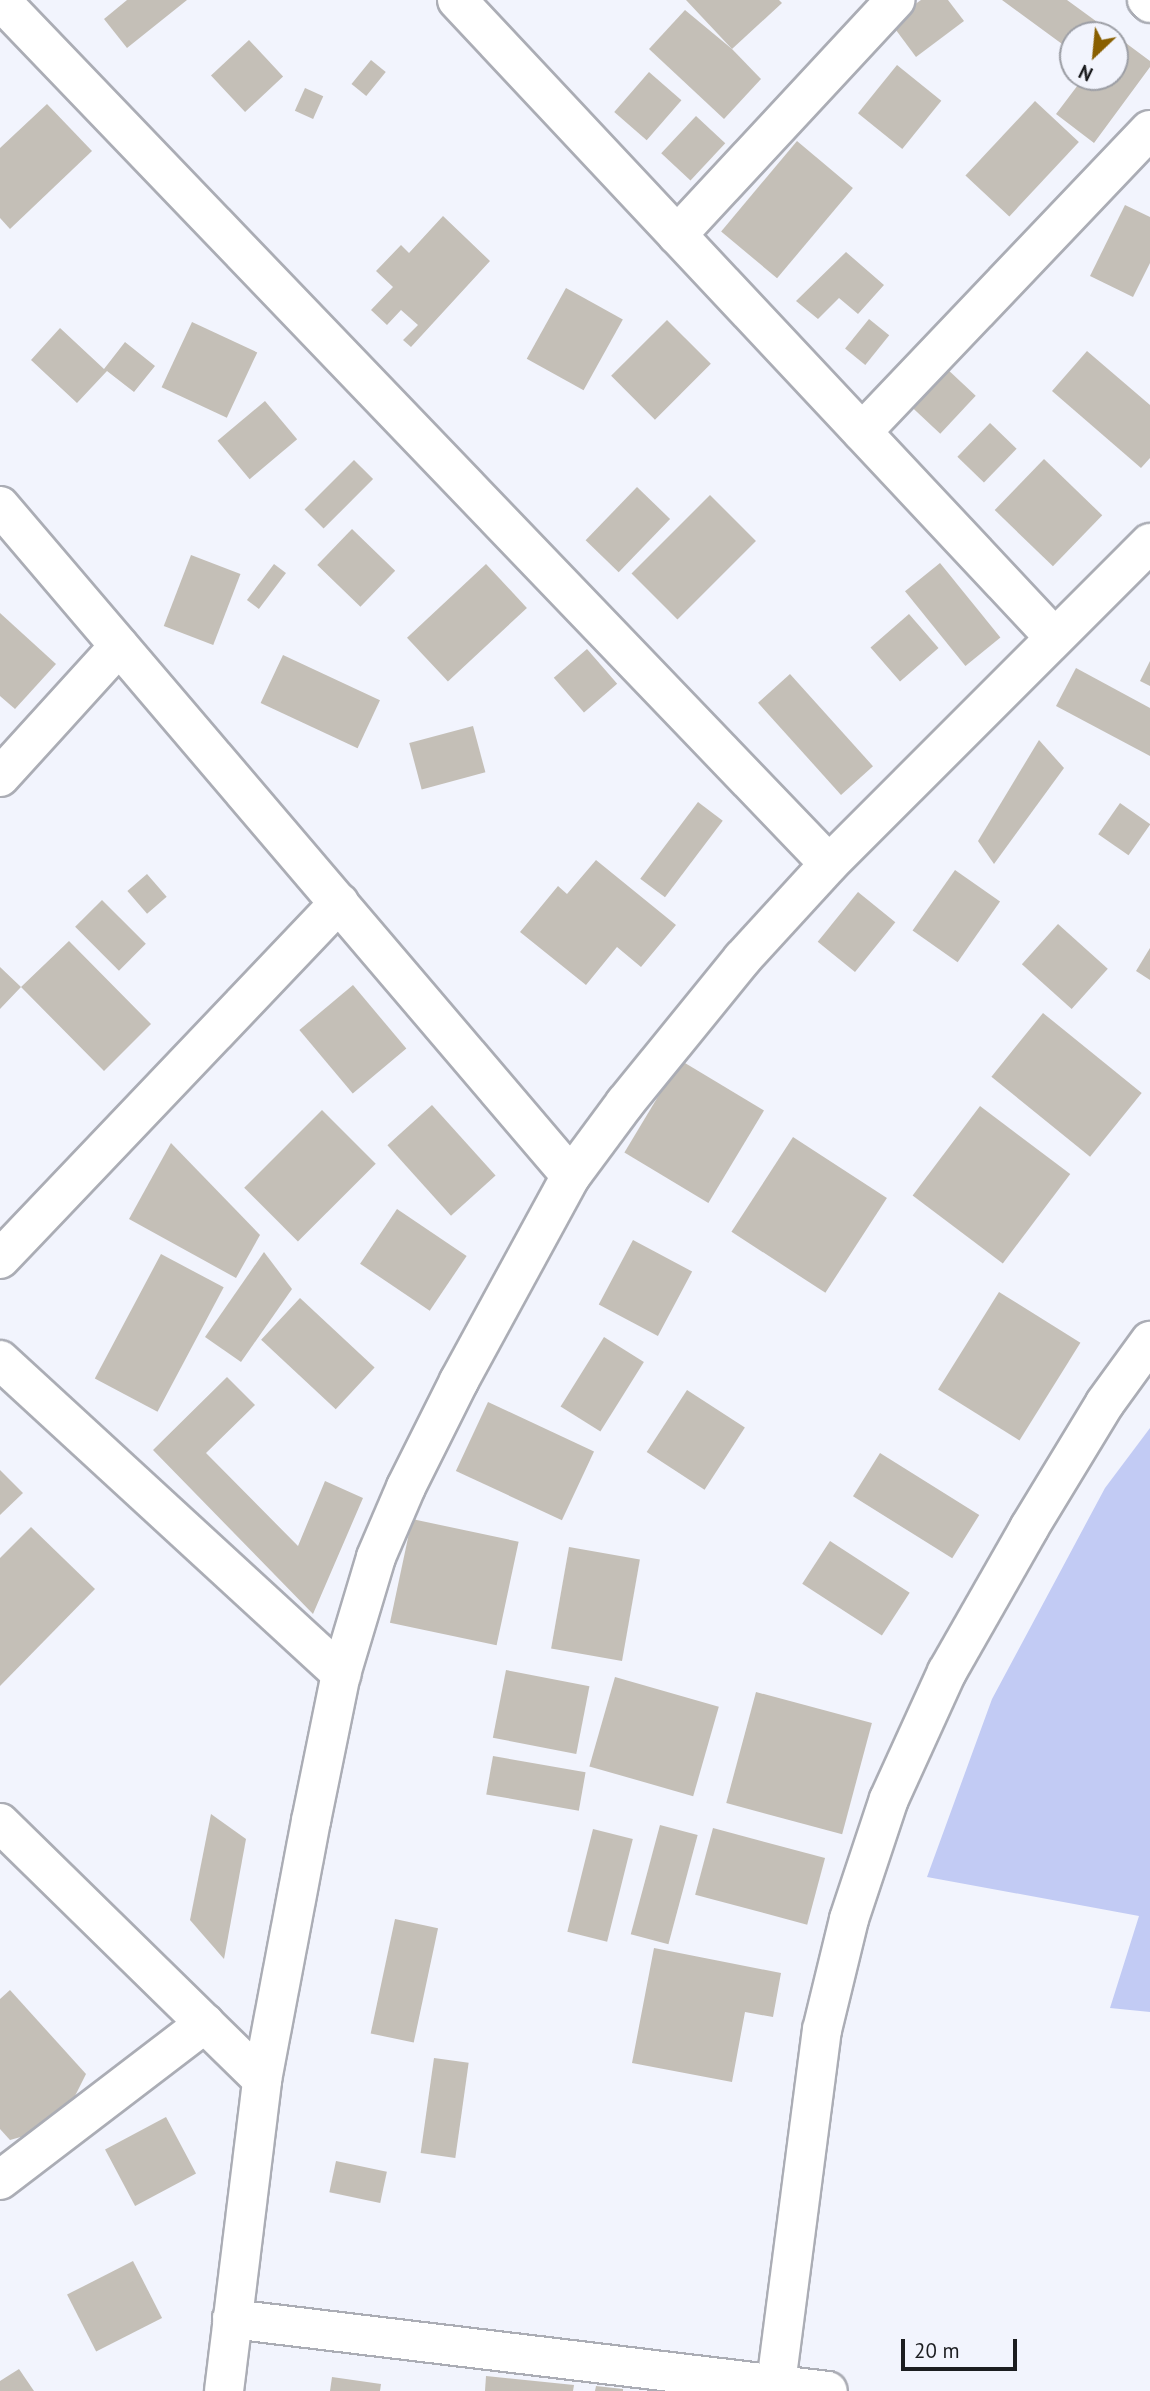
<!DOCTYPE html>
<html>
<head>
<meta charset="utf-8">
<style>
	body { margin:0 }
	#map { position:relative; width:1150px; height:2391px; overflow:hidden; background:#f2f4fd; font-family:"PT Sans",sans-serif }
	div>[style] { position:absolute }
	.green>* { inset:0; background:#c2cbf4 }
	.building>* { inset:0; background:#c4bfb7; transform-origin:0 0 }
	.roads { filter:drop-shadow(2px 0 #abadb5) drop-shadow(-2px 0 #abadb5) drop-shadow(0 2px #abadb5) drop-shadow(0 -2px #abadb5) }
	.minor>* { height:38px; margin:-19px; padding:0 19px; transform-origin:19px; border-radius:19px; background:#fff }
	span { translate:-50% -50%; white-space:nowrap; text-align:center; line-height:1.15; -webkit-text-stroke:6px #f2f4fd; paint-order:stroke }
	.north { position:absolute; left:1059px; top:21px; width:70px; height:70px; box-sizing:border-box; background:#f2f4fd; border:2px solid #9c9ea5; border-radius:50%; rotate:206deg; font-size:19px; font-weight:700; line-height:28px; text-align:center; color:#1c1d20 }
	.north::after { content:''; display:block; margin:auto; width:24px; height:32px; background:#895f00; clip-path:polygon(50% 0,100% 100%,50% 72%,0 100%) }
	.scale { position:absolute; left:901px; top:2339px; width:116px; height:32px; box-sizing:border-box; border:4px solid #1c1d20; border-top:0; padding-left:9px; font-size:21px; line-height:24px; white-space:nowrap; color:#1c1d20; -webkit-text-stroke:5px #f2f4fd; paint-order:stroke }
</style>
</head>
<body>
<div id="map">
	<div class="green">
		<i style="clip-path:polygon(1150px 1428px,1150px 2012px,1110px 2008px,1139px 1916px,927px 1877px,992px 1699px,1105px 1488px)"></i>
	</div>
	<div class="building">
		<i style="clip-path:polygon(127px 0,187px 0,127px 48px,104px 19px)"></i>
		<i style="clip-path:polygon(686px 0,779px 0,782px 3px,732px 49px)"></i>
		<i style="clip-path:polygon(921px 0,948px 0,964px 21px,916px 57px,890px 22px)"></i>
		<i style="clip-path:polygon(1002px 0,1067px 0,1115px 35px,1073px 35px,1073px 52px)"></i>
		<i style="clip-path:polygon(685px 10px,732px 49px,761px 79px,724px 119px,649px 49px)"></i>
		<i style="clip-path:polygon(1115px 35px,1150px 61px,1150px 67px,1094px 143px,1056px 114px,1084px 77px,1115px 77px)"></i>
		<i style="left:249px;top:40px;width:50px;height:52px;rotate:47deg"></i>
		<i style="left:371px;top:60px;width:19px;height:31px;rotate:39deg"></i>
		<i style="left:897px;top:65px;width:57px;height:62px;rotate:39deg"></i>
		<i style="left:649px;top:72px;width:43px;height:53px;rotate:41deg"></i>
		<i style="left:305px;top:88px;width:20px;height:25px;rotate:24deg"></i>
		<i style="left:1035px;top:101px;width:60px;height:102px;rotate:43deg"></i>
		<i style="clip-path:polygon(47px 104px,92px 151px,10px 229px,0 218px,0 148px)"></i>
		<i style="left:696px;top:116px;width:40px;height:51px;rotate:43deg"></i>
		<i style="left:797px;top:141px;width:73px;height:118px;rotate:40deg"></i>
		<i style="clip-path:polygon(1125px 205px,1150px 217px,1150px 263px,1133px 297px,1090px 276px)"></i>
		<i style="clip-path:polygon(443px 216px,490px 261px,411px 347px,403px 340px,418px 325px,401px 310px,387px 325px,371px 310px,393px 287px,376px 271px,401px 245px,409px 253px)"></i>
		<i style="clip-path:polygon(846px 252px,884px 285px,858px 314px,839px 298px,818px 319px,796px 301px)"></i>
		<i style="left:566px;top:288px;width:65px;height:81px;rotate:29deg"></i>
		<i style="left:869px;top:319px;width:26px;height:38px;rotate:39deg"></i>
		<i style="left:667px;top:320px;width:62px;height:79px;rotate:45deg"></i>
		<i style="left:192px;top:322px;width:72px;height:72px;rotate:25deg"></i>
		<i style="clip-path:polygon(60px 328px,104px 369px,125px 342px,155px 366px,134px 392px,107px 371px,77px 403px,31px 360px)"></i>
		<i style="clip-path:polygon(1087px 351px,1150px 405px,1150px 458px,1141px 468px,1052px 391px)"></i>
		<i style="left:945px;top:367px;width:42px;height:52px;rotate:43deg"></i>
		<i style="left:265px;top:401px;width:50px;height:62px;rotate:50deg"></i>
		<i style="left:990px;top:423px;width:37px;height:47px;rotate:44deg"></i>
		<i style="left:1044px;top:459px;width:81px;height:71px;rotate:44deg"></i>
		<i style="left:354px;top:460px;width:27px;height:70px;rotate:45deg"></i>
		<i style="left:637px;top:487px;width:46px;height:74px;rotate:44deg"></i>
		<i style="left:710px;top:495px;width:65px;height:111px;rotate:45deg"></i>
		<i style="left:352px;top:529px;width:60px;height:50px;rotate:44deg"></i>
		<i style="left:191px;top:555px;width:53px;height:76px;rotate:21deg"></i>
		<i style="left:940px;top:563px;width:96px;height:45px;rotate:51deg"></i>
		<i style="left:274px;top:564px;width:15px;height:45px;rotate:37deg"></i>
		<i style="left:486px;top:564px;width:60px;height:108px;rotate:47deg"></i>
		<i style="clip-path:polygon(0 613px,56px 664px,15px 709px,0 696px)"></i>
		<i style="left:909px;top:614px;width:45px;height:51px;rotate:49deg"></i>
		<i style="left:587px;top:649px;width:46px;height:44px;rotate:49deg"></i>
		<i style="left:283px;top:655px;width:107px;height:53px;rotate:25deg"></i>
		<i style="clip-path:polygon(1150px 661px,1150px 686px,1140px 681px)"></i>
		<i style="clip-path:polygon(1076px 668px,1150px 708px,1150px 756px,1056px 706px)"></i>
		<i style="left:790px;top:674px;width:124px;height:43px;rotate:48deg"></i>
		<i style="left:473px;top:726px;width:48px;height:66px;rotate:75deg"></i>
		<i style="clip-path:polygon(1039px 740px,1064px 768px,994px 864px,978px 841px)"></i>
		<i style="left:698px;top:802px;width:31px;height:96px;rotate:37deg"></i>
		<i style="left:1120px;top:803px;width:37px;height:38px;rotate:35deg"></i>
		<i style="clip-path:polygon(596px 860px,676px 925px,641px 967px,617px 947px,586px 985px,520px 932px,558px 886px,567px 894px)"></i>
		<i style="left:955px;top:870px;width:55px;height:74px;rotate:35deg"></i>
		<i style="left:147px;top:874px;width:30px;height:26px;rotate:49deg"></i>
		<i style="left:858px;top:892px;width:48px;height:64px;rotate:39deg"></i>
		<i style="left:102px;top:900px;width:62px;height:38px;rotate:45deg"></i>
		<i style="left:1058px;top:924px;width:67px;height:54px;rotate:42deg"></i>
		<i style="clip-path:polygon(69px 941px,151px 1024px,104px 1071px,21px 987px,0 1009px,0 967px,21px 987px)"></i>
		<i style="clip-path:polygon(1150px 948px,1150px 980px,1136px 971px)"></i>
		<i style="left:353px;top:985px;width:83px;height:70px;rotate:50deg"></i>
		<i style="left:1043px;top:1013px;width:127px;height:82px;rotate:39deg"></i>
		<i style="left:680px;top:1060px;width:98px;height:108px;rotate:31deg"></i>
		<i style="left:432px;top:1105px;width:95px;height:60px;rotate:48deg"></i>
		<i style="left:980px;top:1106px;width:113px;height:112px;rotate:37deg"></i>
		<i style="left:322px;top:1110px;width:76px;height:110px;rotate:45deg"></i>
		<i style="left:793px;top:1137px;width:112px;height:113px;rotate:33deg"></i>
		<i style="clip-path:polygon(171px 1143px,260px 1235px,236px 1278px,129px 1219px)"></i>
		<i style="left:397px;top:1209px;width:84px;height:66px;rotate:34deg"></i>
		<i style="left:633px;top:1240px;width:67px;height:73px;rotate:28deg"></i>
		<i style="clip-path:polygon(264px 1252px,292px 1289px,241px 1362px,205px 1337px)"></i>
		<i style="left:161px;top:1254px;width:71px;height:141px;rotate:28deg"></i>
		<i style="left:999px;top:1292px;width:96px;height:115px;rotate:32deg"></i>
		<i style="left:300px;top:1298px;width:102px;height:57px;rotate:43deg"></i>
		<i style="left:604px;top:1337px;width:47px;height:82px;rotate:32deg"></i>
		<i style="clip-path:polygon(227px 1377px,255px 1405px,206px 1453px,298px 1546px,325px 1481px,363px 1498px,313px 1614px,153px 1450px)"></i>
		<i style="left:687px;top:1390px;width:69px;height:74px;rotate:33deg"></i>
		<i style="left:488px;top:1402px;width:117px;height:76px;rotate:25deg"></i>
		<i style="left:880px;top:1453px;width:117px;height:51px;rotate:32deg"></i>
		<i style="clip-path:polygon(0 1470px,23px 1493px,0 1515px)"></i>
		<i style="left:412px;top:1519px;width:109px;height:106px;rotate:12deg"></i>
		<i style="clip-path:polygon(31px 1527px,95px 1589px,0 1686px,0 1558px)"></i>
		<i style="left:830px;top:1541px;width:95px;height:51px;rotate:33deg"></i>
		<i style="left:569px;top:1547px;width:72px;height:103px;rotate:10deg"></i>
		<i style="left:506px;top:1670px;width:85px;height:69px;rotate:11deg"></i>
		<i style="left:615px;top:1677px;width:108px;height:93px;rotate:16deg"></i>
		<i style="left:756px;top:1692px;width:120px;height:115px;rotate:15deg"></i>
		<i style="left:493px;top:1756px;width:94px;height:39px;rotate:10deg"></i>
		<i style="clip-path:polygon(211px 1814px,246px 1839px,224px 1959px,190px 1920px)"></i>
		<i style="left:660px;top:1825px;width:39px;height:113px;rotate:15deg"></i>
		<i style="left:713px;top:1828px;width:116px;height:69px;rotate:15deg"></i>
		<i style="left:593px;top:1829px;width:41px;height:106px;rotate:14deg"></i>
		<i style="left:395px;top:1919px;width:44px;height:117px;rotate:12deg"></i>
		<i style="clip-path:polygon(654px 1948px,781px 1973px,773px 2017px,745px 2012px,732px 2082px,632px 2063px)"></i>
		<i style="clip-path:polygon(10px 1990px,86px 2074px,60px 2126px,10px 2140px,0 2129px,0 1999px)"></i>
		<i style="left:434px;top:2058px;width:35px;height:96px;rotate:8deg"></i>
		<i style="left:166px;top:2117px;width:64px;height:69px;rotate:62deg"></i>
		<i style="left:336px;top:2161px;width:52px;height:32px;rotate:12deg"></i>
		<i style="left:133px;top:2261px;width:64px;height:74px;rotate:63deg"></i>
		<i style="clip-path:polygon(19px 2369px,34px 2391px,0 2391px,0 2381px)"></i>
		<i style="clip-path:polygon(486px 2376px,574px 2385px,573px 2391px,485px 2391px)"></i>
		<i style="clip-path:polygon(332px 2377px,381px 2384px,380px 2391px,330px 2391px)"></i>
		<i style="clip-path:polygon(596px 2386px,623px 2389px,623px 2391px,595px 2391px)"></i>
	</div>
	<div class="roads">
		<div class="minor">
			<i style="left:0;top:0;width:1197px;rotate:46.18deg"></i>
			<i style="left:457px;top:0;width:874px;rotate:46.85deg"></i>
			<i style="left:1147px;top:0;width:4px;rotate:45deg"></i>
			<i style="left:677px;top:235px;width:321px;rotate:-47.1deg"></i>
			<i style="left:862px;top:432px;width:417px;rotate:-46.4deg"></i>
			<i style="left:0;top:506px;width:880px;rotate:49.56deg"></i>
			<i style="left:0;top:777px;width:177px;rotate:-47.7deg"></i>
			<i style="left:0;top:1259px;width:492px;rotate:-46.4deg"></i>
			<i style="left:0;top:1360px;width:464px;rotate:42.6deg"></i>
			<i style="left:0;top:1823px;width:367px;rotate:44.4deg"></i>
			<i style="left:0;top:2180px;width:258px;rotate:-37.4deg"></i>
			<i style="left:232px;top:2319px;width:600px;rotate:6.89deg"></i>
			<i style="left:224px;top:2391px;width:313px;rotate:-83deg"></i>
			<i style="left:262px;top:2080px;width:264px;rotate:-79.3deg"></i>
			<i style="left:311px;top:1821px;width:150px;rotate:-78.5deg"></i>
			<i style="left:341px;top:1674px;width:122px;rotate:-73.3deg"></i>
			<i style="left:376px;top:1557px;width:76px;rotate:-66.8deg"></i>
			<i style="left:406px;top:1487px;width:119px;rotate:-63.4deg"></i>
			<i style="left:459px;top:1381px;width:234px;rotate:-61.4deg"></i>
			<i style="left:571px;top:1176px;width:91px;rotate:-53.5deg"></i>
			<i style="left:625px;top:1103px;width:186px;rotate:-50.9deg"></i>
			<i style="left:742px;top:959px;width:129px;rotate:-47.5deg"></i>
			<i style="left:829px;top:864px;width:454px;rotate:-45deg"></i>
			<i style="left:775px;top:2391px;width:364px;rotate:-82.6deg"></i>
			<i style="left:822px;top:2030px;width:114px;rotate:-76.3deg"></i>
			<i style="left:849px;top:1919px;width:126px;rotate:-71.6deg"></i>
			<i style="left:889px;top:1799px;width:140px;rotate:-65.5deg"></i>
			<i style="left:947px;top:1672px;width:166px;rotate:-60.3deg"></i>
			<i style="left:1029px;top:1528px;width:146px;rotate:-58.7deg"></i>
			<i style="left:1105px;top:1403px;width:77px;rotate:-54deg"></i>
		</div>
	</div>
	<div class="north">N</div>
	<div class="scale">20 m</div>
</div>
</body>
</html>
